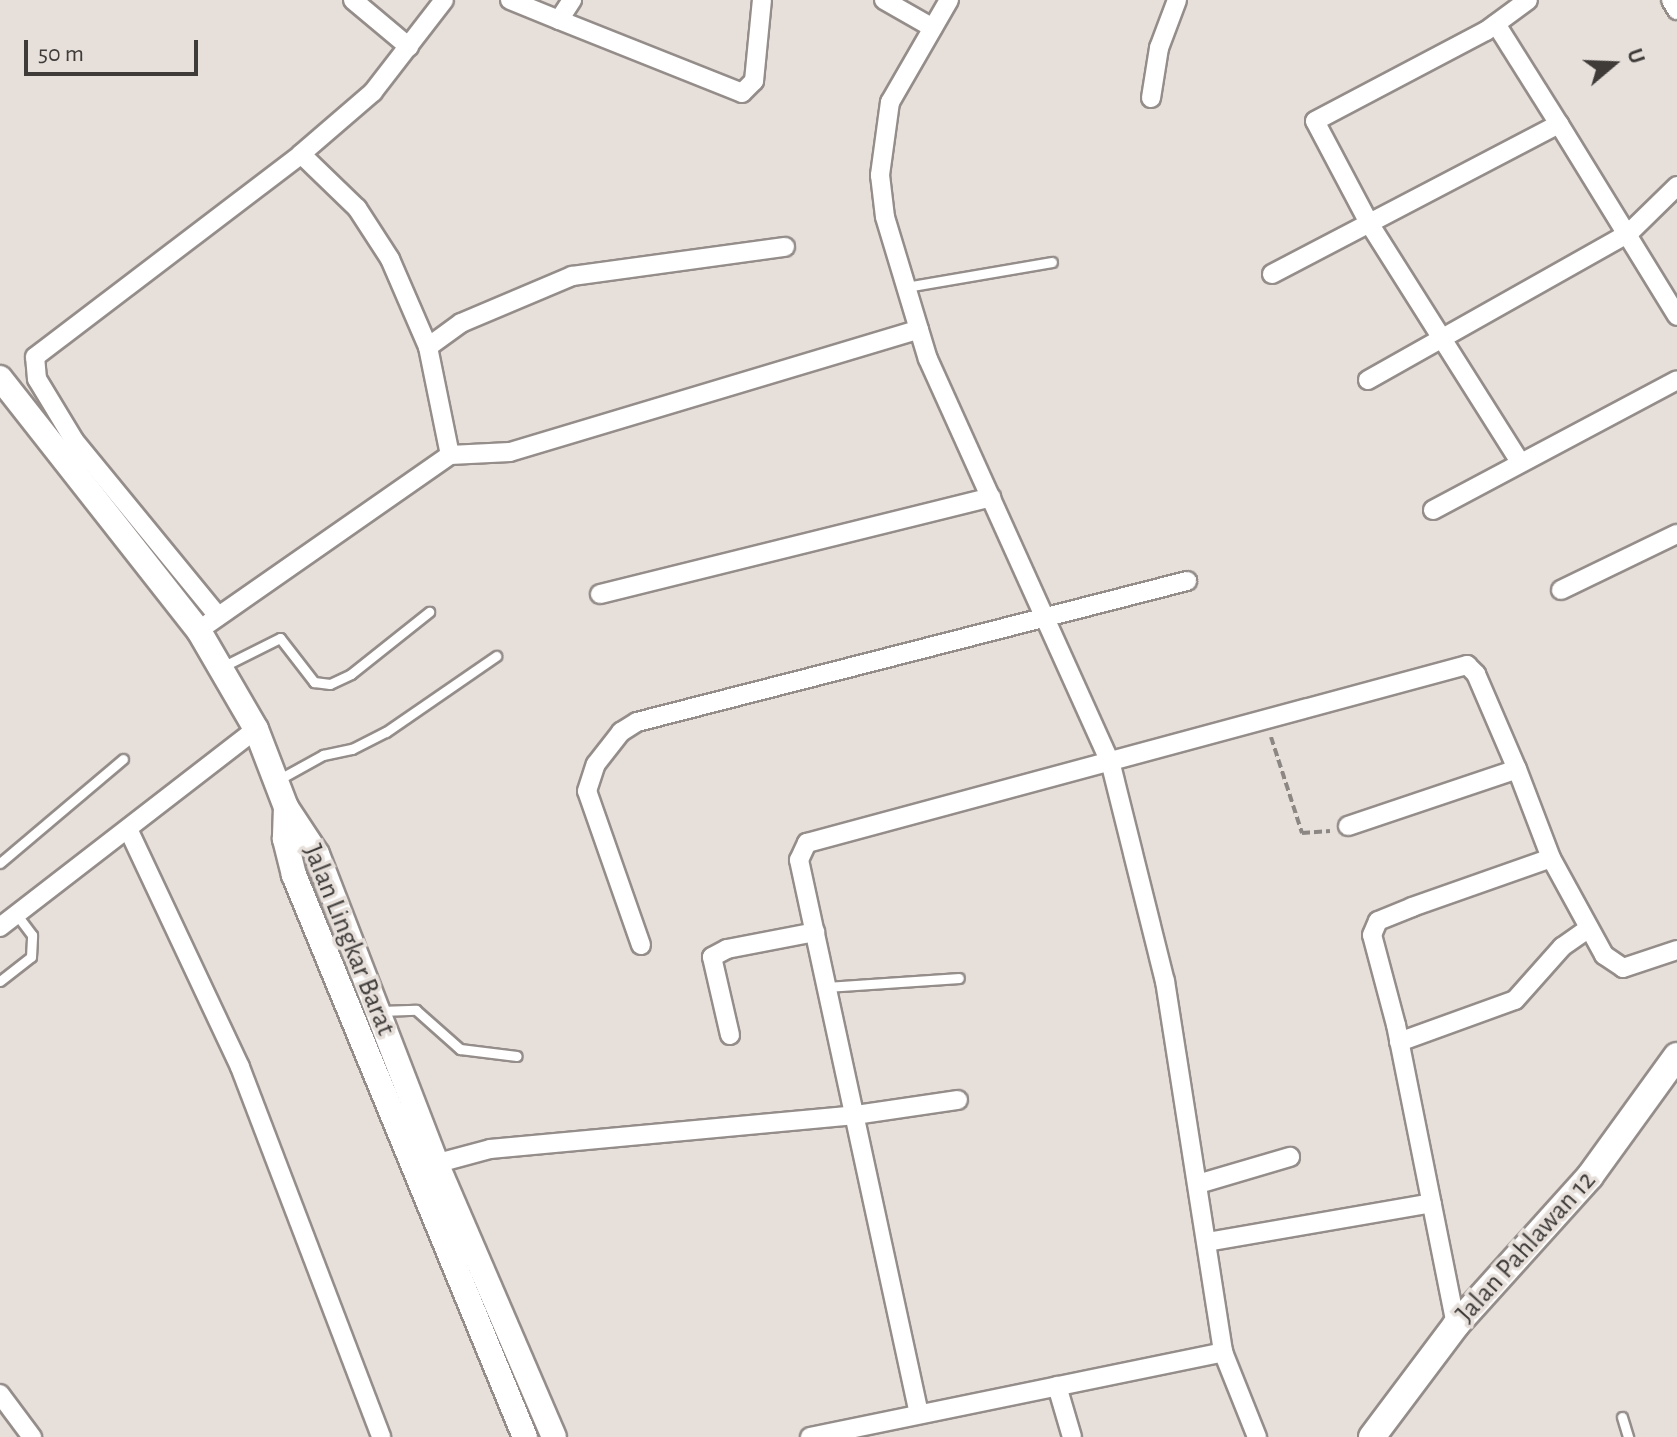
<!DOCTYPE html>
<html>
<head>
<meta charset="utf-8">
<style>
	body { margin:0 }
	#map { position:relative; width:1677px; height:1437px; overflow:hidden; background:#e6dfda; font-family:"Alegreya Sans",sans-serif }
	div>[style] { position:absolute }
	.path>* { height:4px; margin-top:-2px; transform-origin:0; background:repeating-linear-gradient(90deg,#8c8783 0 8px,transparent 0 12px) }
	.roads { filter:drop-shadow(2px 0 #948d8a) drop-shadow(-2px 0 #948d8a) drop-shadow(0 2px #948d8a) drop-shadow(0 -2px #948d8a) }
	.service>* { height:9px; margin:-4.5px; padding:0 4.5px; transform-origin:4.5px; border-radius:4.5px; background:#fff }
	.minor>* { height:18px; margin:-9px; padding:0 9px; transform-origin:9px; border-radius:9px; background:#fff }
	.tertiary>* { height:24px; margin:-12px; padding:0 12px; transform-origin:12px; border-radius:12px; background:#fff }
	.secondary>* { height:26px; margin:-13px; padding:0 13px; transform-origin:13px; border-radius:13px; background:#fff }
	span { translate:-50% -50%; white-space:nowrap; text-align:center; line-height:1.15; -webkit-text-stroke:7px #e6dfda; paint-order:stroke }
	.street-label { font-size:28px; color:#3e3b39 }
	.north { position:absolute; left:1573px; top:24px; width:80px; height:80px; -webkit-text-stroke:6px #e6dfda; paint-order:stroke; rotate:71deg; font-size:22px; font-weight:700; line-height:32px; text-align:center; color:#3e3b39 }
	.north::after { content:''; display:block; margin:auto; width:28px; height:36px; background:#3e3b39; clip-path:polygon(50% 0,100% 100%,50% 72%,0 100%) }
	.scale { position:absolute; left:24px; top:40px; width:174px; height:36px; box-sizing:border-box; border:4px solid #3e3b39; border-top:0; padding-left:10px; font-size:24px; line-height:28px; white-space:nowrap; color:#3e3b39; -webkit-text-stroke:6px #e6dfda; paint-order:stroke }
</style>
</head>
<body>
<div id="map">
	<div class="path">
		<i style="left:1271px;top:737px;width:101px;rotate:72.1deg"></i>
		<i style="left:1302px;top:833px;width:28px;rotate:-4deg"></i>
	</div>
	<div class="roads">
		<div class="service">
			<i style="left:906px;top:287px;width:148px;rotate:-9.7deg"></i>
			<i style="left:220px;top:668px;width:67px;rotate:-26.6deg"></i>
			<i style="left:280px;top:638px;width:56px;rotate:52.3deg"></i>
			<i style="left:314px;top:682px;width:16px;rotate:7deg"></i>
			<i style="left:330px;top:684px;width:23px;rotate:-25deg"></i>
			<i style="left:351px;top:674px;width:100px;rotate:-38.5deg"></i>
			<i style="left:276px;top:781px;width:54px;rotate:-29deg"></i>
			<i style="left:323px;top:755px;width:30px;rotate:-12deg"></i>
			<i style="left:352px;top:749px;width:38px;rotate:-27deg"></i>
			<i style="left:386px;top:732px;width:134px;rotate:-34.6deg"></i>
			<i style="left:0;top:863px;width:161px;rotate:-40.2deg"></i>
			<i style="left:0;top:981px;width:39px;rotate:-38deg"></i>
			<i style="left:31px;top:957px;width:22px;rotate:-87deg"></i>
			<i style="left:32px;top:935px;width:25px;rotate:-127deg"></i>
			<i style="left:827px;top:987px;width:132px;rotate:-3.9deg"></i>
			<i style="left:380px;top:1011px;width:36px;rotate:-2deg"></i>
			<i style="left:416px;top:1010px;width:59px;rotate:41.6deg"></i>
			<i style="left:460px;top:1049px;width:57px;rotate:7deg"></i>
			<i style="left:1622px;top:1417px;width:21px;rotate:73deg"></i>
		</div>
		<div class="minor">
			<i style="left:353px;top:0;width:73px;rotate:40deg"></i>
			<i style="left:510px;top:0;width:53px;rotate:22.2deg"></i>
			<i style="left:559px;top:20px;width:24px;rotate:-57deg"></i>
			<i style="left:884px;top:0;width:56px;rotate:29.7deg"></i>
			<i style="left:949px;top:0;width:118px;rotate:120deg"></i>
			<i style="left:890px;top:102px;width:74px;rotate:97.8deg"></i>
			<i style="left:880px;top:175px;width:42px;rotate:83.2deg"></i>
			<i style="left:885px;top:217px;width:148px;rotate:73.2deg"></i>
			<i style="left:928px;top:359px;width:445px;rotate:65.7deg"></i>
			<i style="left:1111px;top:765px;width:223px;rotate:76deg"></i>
			<i style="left:1165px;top:981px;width:376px;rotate:81.1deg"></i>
			<i style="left:1223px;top:1352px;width:92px;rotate:68.2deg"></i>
			<i style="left:1671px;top:0;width:12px;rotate:59deg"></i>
			<i style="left:559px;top:20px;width:197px;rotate:21.7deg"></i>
			<i style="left:742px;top:93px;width:17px;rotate:-45deg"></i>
			<i style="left:754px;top:81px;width:81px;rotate:-84.4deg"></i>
			<i style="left:1496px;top:24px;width:118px;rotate:57.8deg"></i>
			<i style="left:1151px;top:98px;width:51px;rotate:-80.9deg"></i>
			<i style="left:1159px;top:48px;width:51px;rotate:-69.4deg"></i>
			<i style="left:301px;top:154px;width:78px;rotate:44deg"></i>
			<i style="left:357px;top:208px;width:61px;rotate:57.1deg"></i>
			<i style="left:390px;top:259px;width:96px;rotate:66.6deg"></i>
			<i style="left:428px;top:347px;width:110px;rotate:78.5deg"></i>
			<i style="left:1272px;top:274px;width:324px;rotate:-27.6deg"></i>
			<i style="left:1559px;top:124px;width:225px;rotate:58.4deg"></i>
			<i style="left:428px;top:347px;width:41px;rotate:-36deg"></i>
			<i style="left:461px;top:323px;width:121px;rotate:-22.9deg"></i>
			<i style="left:572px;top:276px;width:215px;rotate:-7.8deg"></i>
			<i style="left:1368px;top:380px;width:300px;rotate:-29.4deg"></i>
			<i style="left:1629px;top:233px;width:67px;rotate:-44.4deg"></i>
			<i style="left:1520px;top:462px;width:283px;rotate:-122.3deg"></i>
			<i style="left:1369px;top:223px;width:115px;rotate:-117.9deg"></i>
			<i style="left:1315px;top:121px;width:193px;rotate:-27.8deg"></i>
			<i style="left:1486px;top:31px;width:52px;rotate:-36.4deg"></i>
			<i style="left:1433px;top:510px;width:276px;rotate:-28deg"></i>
			<i style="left:1561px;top:590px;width:129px;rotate:-25.8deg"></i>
			<i style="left:600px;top:594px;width:403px;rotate:-13.9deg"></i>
			<i style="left:218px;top:616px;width:227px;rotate:-129.3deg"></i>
			<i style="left:74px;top:440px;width:71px;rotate:-121.2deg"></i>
			<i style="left:37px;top:379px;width:22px;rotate:-95deg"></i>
			<i style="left:35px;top:357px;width:335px;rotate:-37.3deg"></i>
			<i style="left:301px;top:154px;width:95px;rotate:-40.7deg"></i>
			<i style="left:373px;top:92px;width:116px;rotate:-52.3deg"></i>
			<i style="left:209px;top:623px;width:294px;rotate:-34.9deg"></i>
			<i style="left:450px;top:455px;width:60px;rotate:-2.9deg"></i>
			<i style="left:510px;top:452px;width:427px;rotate:-16.7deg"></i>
			<i style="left:1348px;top:826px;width:178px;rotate:-18.6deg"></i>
			<i style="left:129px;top:831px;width:261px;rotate:64.8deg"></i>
			<i style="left:240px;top:1067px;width:396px;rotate:69.1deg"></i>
			<i style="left:0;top:927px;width:324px;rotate:-37.7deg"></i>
			<i style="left:641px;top:945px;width:163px;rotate:-109.3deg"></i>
			<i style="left:587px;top:791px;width:28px;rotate:-72deg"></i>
			<i style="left:596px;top:764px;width:41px;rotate:-52deg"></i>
			<i style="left:621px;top:732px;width:19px;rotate:-32deg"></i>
			<i style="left:637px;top:722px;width:568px;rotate:-14.38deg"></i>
			<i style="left:730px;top:1035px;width:80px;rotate:-103deg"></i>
			<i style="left:712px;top:957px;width:17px;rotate:-28deg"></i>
			<i style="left:727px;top:949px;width:90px;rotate:-10.9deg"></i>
			<i style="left:1399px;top:1042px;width:123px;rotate:-19.9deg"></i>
			<i style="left:1515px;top:1000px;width:71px;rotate:-48.4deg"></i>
			<i style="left:1562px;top:947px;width:33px;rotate:-35deg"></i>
			<i style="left:427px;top:1166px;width:65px;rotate:-15.1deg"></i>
			<i style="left:490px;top:1149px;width:367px;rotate:-5.3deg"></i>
			<i style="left:855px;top:1115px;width:104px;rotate:-8.3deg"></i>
			<i style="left:1198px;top:1184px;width:96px;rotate:-16.4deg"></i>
			<i style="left:1207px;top:1242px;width:228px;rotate:-9.8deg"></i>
			<i style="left:1456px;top:1325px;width:306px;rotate:-101.3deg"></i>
			<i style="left:1396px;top:1025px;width:93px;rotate:-104.9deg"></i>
			<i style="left:1372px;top:935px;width:15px;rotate:-67deg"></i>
			<i style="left:1378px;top:921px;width:37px;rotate:-22deg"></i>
			<i style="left:1412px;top:907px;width:147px;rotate:-19.4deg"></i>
			<i style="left:1057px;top:1386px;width:53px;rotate:73.6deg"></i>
			<i style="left:0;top:1394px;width:54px;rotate:53.3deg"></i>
			<i style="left:919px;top:1414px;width:567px;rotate:-102.22deg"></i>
			<i style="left:799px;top:860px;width:19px;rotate:-65deg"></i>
			<i style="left:807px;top:843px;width:684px;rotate:-15.09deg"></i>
			<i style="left:1467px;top:665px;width:13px;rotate:45deg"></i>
			<i style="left:1476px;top:674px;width:103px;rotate:66.7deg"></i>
			<i style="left:1517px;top:769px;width:95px;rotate:69.1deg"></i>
			<i style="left:1551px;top:858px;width:111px;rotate:61.3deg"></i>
			<i style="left:1604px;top:955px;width:23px;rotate:34deg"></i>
			<i style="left:1623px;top:968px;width:57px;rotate:-18.4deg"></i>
			<i style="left:810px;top:1437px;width:422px;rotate:-11.6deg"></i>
		</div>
		<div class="tertiary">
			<i style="left:0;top:378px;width:322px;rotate:51.8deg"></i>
			<i style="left:199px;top:631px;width:113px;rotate:59.8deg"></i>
			<i style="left:256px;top:729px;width:84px;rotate:69deg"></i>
			<i style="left:286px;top:807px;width:56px;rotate:56.6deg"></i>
			<i style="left:317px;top:854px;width:331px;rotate:68.9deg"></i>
			<i style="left:436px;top:1163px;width:298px;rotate:66.7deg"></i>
			<i style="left:286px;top:807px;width:32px;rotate:92deg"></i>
			<i style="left:285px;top:839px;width:37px;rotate:76deg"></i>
			<i style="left:294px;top:875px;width:608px;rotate:67.66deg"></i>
		</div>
		<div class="secondary">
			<i style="left:1372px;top:1437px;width:140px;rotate:-53.1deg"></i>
			<i style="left:1456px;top:1325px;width:200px;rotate:-48deg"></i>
			<i style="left:1590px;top:1176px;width:148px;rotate:-54.1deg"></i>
		</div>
	</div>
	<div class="street-label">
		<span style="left:349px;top:940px;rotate:68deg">Jalan Lingkar Barat</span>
		<span style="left:1526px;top:1247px;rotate:-48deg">Jalan Pahlawan 12</span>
	</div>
	<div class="north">U</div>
	<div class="scale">50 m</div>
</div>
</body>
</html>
